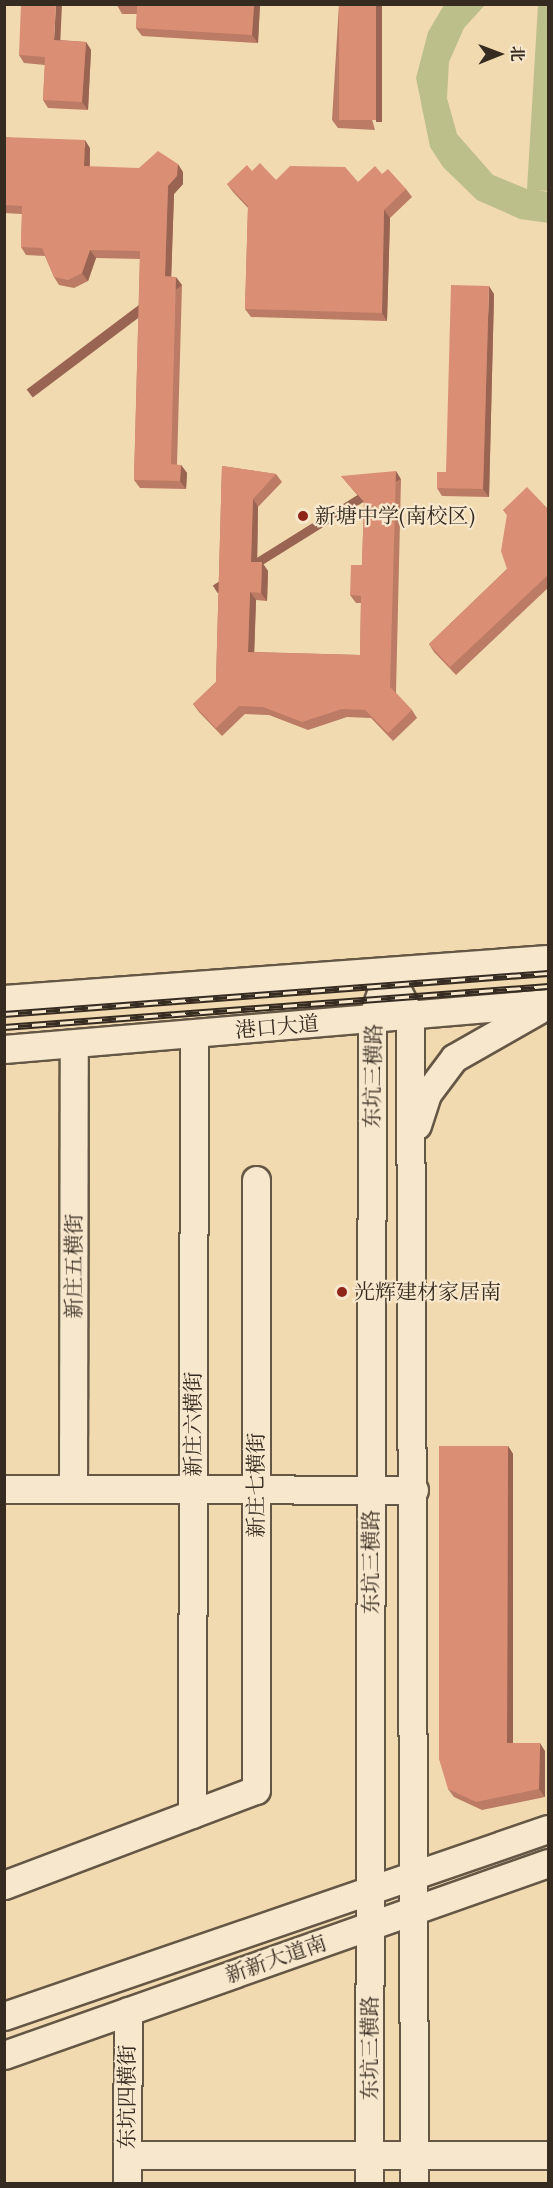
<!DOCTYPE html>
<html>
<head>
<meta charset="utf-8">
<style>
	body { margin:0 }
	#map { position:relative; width:553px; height:2188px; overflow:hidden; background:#f2dab0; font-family:"EB Garamond","Noto Serif SC",serif }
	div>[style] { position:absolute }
	.green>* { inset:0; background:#bdbf8a }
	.roads { filter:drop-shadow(2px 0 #655745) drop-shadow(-2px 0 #655745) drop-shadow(0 2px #655745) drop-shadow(0 -2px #655745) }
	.minor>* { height:27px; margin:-13.5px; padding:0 13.5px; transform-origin:13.5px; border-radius:13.5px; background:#f7e7cc }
	.rail>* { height:7px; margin-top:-3.5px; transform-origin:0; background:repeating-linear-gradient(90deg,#f7e7cc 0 14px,#362b21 0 28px); box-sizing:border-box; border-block:2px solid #362b21 }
	.wall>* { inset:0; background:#bb7b65 }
	.shaded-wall>* { inset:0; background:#996452; transform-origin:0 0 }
	.building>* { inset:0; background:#da8f75; transform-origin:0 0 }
	.dots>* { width:16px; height:16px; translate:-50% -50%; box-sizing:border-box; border:3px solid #f7e7cc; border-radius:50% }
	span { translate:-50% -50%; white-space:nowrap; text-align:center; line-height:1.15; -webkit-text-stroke:4.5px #f7e7cc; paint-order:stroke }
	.poi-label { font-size:21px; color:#362b21 }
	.left { translate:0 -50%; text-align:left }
	.street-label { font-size:21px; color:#362b21 }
	.frame { position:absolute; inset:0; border:6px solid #362b21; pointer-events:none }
	.north { position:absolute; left:469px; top:24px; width:60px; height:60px; -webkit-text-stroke:4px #f7e7cc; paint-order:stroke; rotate:89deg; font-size:16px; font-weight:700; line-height:24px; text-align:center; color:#362b21 }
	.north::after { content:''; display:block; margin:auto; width:21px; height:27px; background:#362b21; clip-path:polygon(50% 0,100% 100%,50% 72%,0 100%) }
</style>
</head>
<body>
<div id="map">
	<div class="green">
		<i style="clip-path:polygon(444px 5px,485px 5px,464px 28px,449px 62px,447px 98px,457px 134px,493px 175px,527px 189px,538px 5px,548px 5px,548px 191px,537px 190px,548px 192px,548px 223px,520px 219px,477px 200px,443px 167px,430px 147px,416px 78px,428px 32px)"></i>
	</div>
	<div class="roads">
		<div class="minor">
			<i style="left:388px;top:972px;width:49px;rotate:63.4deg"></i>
			<i style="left:410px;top:1016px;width:1168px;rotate:89.8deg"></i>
			<i style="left:4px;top:999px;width:545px;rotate:-4.21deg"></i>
			<i style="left:4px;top:1049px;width:546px;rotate:-4.83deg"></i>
			<i style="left:417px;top:1125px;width:33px;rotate:-72deg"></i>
			<i style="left:427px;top:1094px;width:45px;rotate:-53.1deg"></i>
			<i style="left:454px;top:1058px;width:97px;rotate:-29.7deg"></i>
			<i style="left:4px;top:1489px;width:410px;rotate:0.1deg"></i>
			<i style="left:73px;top:1489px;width:445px;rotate:-89.9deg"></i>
			<i style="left:192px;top:1814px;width:780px;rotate:-89.85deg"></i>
			<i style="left:4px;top:1885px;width:269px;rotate:-20.7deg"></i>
			<i style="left:256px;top:1790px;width:610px;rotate:-90deg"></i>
			<i style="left:4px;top:2016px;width:575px;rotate:-18.97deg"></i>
			<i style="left:4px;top:2055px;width:577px;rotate:-19.44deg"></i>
			<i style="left:127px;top:2155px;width:421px"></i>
			<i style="left:127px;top:2184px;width:173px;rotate:-89.7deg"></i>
			<i style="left:369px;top:2184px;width:1165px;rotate:-89.85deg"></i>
			<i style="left:372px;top:1019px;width:50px;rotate:-71.2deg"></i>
		</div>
	</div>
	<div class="rail">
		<i style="left:4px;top:1014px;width:546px;rotate:-4.31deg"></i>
		<i style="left:4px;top:1027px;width:546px;rotate:-4.31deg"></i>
	</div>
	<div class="wall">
		<i style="clip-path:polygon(260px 4px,258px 43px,142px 36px,136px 28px,137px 14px,122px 14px,117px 5px)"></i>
		<i style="clip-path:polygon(339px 4px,375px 130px,338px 128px,332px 120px)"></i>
		<i style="clip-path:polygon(60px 40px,86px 42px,91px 50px,88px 110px,48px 108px,43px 100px,45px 65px,24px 63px,19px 55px)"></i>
		<i style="clip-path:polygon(4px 137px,90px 148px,90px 167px,183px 172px,183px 184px,174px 194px,171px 277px,182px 285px,177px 465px,181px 465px,187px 473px,186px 489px,140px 488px,134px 480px,140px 259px,96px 258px,88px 281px,74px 288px,59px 285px,54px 277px,45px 256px,26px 255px,21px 247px,22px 214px,4px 213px)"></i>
		<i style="clip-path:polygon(252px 171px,276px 180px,358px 182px,382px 174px,406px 189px,412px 197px,390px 218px,387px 321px,251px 317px,245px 309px,248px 208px,233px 192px,227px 184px)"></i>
		<i style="clip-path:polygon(494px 294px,489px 497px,442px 496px,437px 488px,446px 472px)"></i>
		<i style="clip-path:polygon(222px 466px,276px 474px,282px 482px,258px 507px,257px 562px,268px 571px,267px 601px,256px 600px,254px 652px,360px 655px,361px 603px,356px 603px,350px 595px,362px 565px,364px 503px,341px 476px,401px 479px,396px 693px,412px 710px,417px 718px,393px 741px,371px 718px,347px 717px,308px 730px,269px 715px,245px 714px,222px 736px,199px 712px,193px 704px,216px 682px)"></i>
		<i style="clip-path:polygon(503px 510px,549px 510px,549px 587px,456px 675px,434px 652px,429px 644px,507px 569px,507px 515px)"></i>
		<i style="clip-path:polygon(508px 1446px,513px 1454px,513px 1743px,545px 1751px,545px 1797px,482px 1810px,454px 1797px,448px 1789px)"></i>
	</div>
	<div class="shaded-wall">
		<i style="clip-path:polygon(56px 4px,62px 4px,60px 48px,54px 40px)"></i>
		<i style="clip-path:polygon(254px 4px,260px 4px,258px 43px,252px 35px)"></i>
		<i style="left:376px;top:4px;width:6px;height:118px"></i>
		<i style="clip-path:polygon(86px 42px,91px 50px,88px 110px,82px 102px)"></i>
		<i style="clip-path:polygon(85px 140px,90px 148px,89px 174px,84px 166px)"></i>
		<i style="clip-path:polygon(178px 164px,183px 172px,183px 184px,174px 194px,171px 285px,165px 276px,168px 186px)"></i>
		<i style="clip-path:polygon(384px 210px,390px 218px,387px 321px,382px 313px)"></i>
		<i style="clip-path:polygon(90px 250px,96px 258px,88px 281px,82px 273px)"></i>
		<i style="left:176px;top:277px;width:10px;height:187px;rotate:53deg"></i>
		<i style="clip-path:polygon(489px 286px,494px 294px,489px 497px,483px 489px)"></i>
		<i style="clip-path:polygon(181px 465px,187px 473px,186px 489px,180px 481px)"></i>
		<i style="left:396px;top:471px;width:9px;height:216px;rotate:58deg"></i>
		<i style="clip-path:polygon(253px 499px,258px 507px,257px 570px,251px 562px)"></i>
		<i style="clip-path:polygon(262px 562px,268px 571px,267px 601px,261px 593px)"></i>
		<i style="clip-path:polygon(250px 592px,256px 600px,254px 660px,248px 652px)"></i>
		<i style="clip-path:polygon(508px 1446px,513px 1454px,513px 1751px,507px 1743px)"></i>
		<i style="clip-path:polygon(540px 1743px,545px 1751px,545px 1797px,539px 1789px)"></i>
	</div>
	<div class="building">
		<i style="clip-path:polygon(21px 4px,56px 4px,54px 40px,86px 42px,82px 102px,43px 100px,45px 57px,19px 55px)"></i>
		<i style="clip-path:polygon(117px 4px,254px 4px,252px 35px,136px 28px,137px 6px,117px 5px)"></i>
		<i style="left:339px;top:4px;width:37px;height:116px"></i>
		<i style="clip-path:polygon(4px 137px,85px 140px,84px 166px,139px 168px,158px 151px,178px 164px,177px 176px,168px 186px,165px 276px,176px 277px,171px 464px,181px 465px,180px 481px,134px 480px,140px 251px,90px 250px,82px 273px,68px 280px,54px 277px,42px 248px,21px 247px,22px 206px,4px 205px)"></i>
		<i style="clip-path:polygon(260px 163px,276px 180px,290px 166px,345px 167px,358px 182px,375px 166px,382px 174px,388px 169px,406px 189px,384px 210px,382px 313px,245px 309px,248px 206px,227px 184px,247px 165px,252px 171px)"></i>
		<i style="clip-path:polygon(451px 285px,489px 286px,483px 489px,437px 488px,437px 472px,446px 472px)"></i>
		<i style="clip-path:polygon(222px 466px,276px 474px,253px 499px,251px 562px,262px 562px,261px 593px,250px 592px,248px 652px,360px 655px,361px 596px,350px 595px,351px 565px,362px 565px,364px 502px,341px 476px,396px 471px,390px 687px,412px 710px,388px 733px,365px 710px,342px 709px,302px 722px,263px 707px,239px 706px,216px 728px,193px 704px,216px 682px)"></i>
		<i style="clip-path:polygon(527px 487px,549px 510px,549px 574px,450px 667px,429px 644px,507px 569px,501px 551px,507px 514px,503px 510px)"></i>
		<i style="clip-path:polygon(439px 1446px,508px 1446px,507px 1743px,540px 1743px,539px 1789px,476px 1802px,448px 1789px,439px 1759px)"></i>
	</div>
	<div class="dots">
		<i style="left:303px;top:516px;background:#8f2418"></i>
		<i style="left:342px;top:1292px;background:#8f2418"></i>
	</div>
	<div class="poi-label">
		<span class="left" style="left:315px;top:516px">新塘中学(南校区)</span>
		<span class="left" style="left:354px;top:1292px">光辉建材家居南</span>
	</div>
	<div class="street-label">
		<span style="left:277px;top:1027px;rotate:-5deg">港口大道</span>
		<span style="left:373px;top:1076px;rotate:-89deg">东坑三横路</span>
		<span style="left:74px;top:1266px;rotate:-90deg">新庄五横街</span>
		<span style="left:193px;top:1424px;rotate:-90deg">新庄六横街</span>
		<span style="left:256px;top:1485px;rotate:-90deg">新庄七横街</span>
		<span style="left:371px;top:1562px;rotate:-90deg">东坑三横路</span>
		<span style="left:276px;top:1959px;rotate:-19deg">新新大道南</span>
		<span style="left:370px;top:2048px;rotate:-90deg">东坑三横路</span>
		<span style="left:127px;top:2097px;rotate:-90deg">东坑四横街</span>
	</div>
	<div class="frame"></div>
	<div class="north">北</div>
</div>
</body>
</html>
